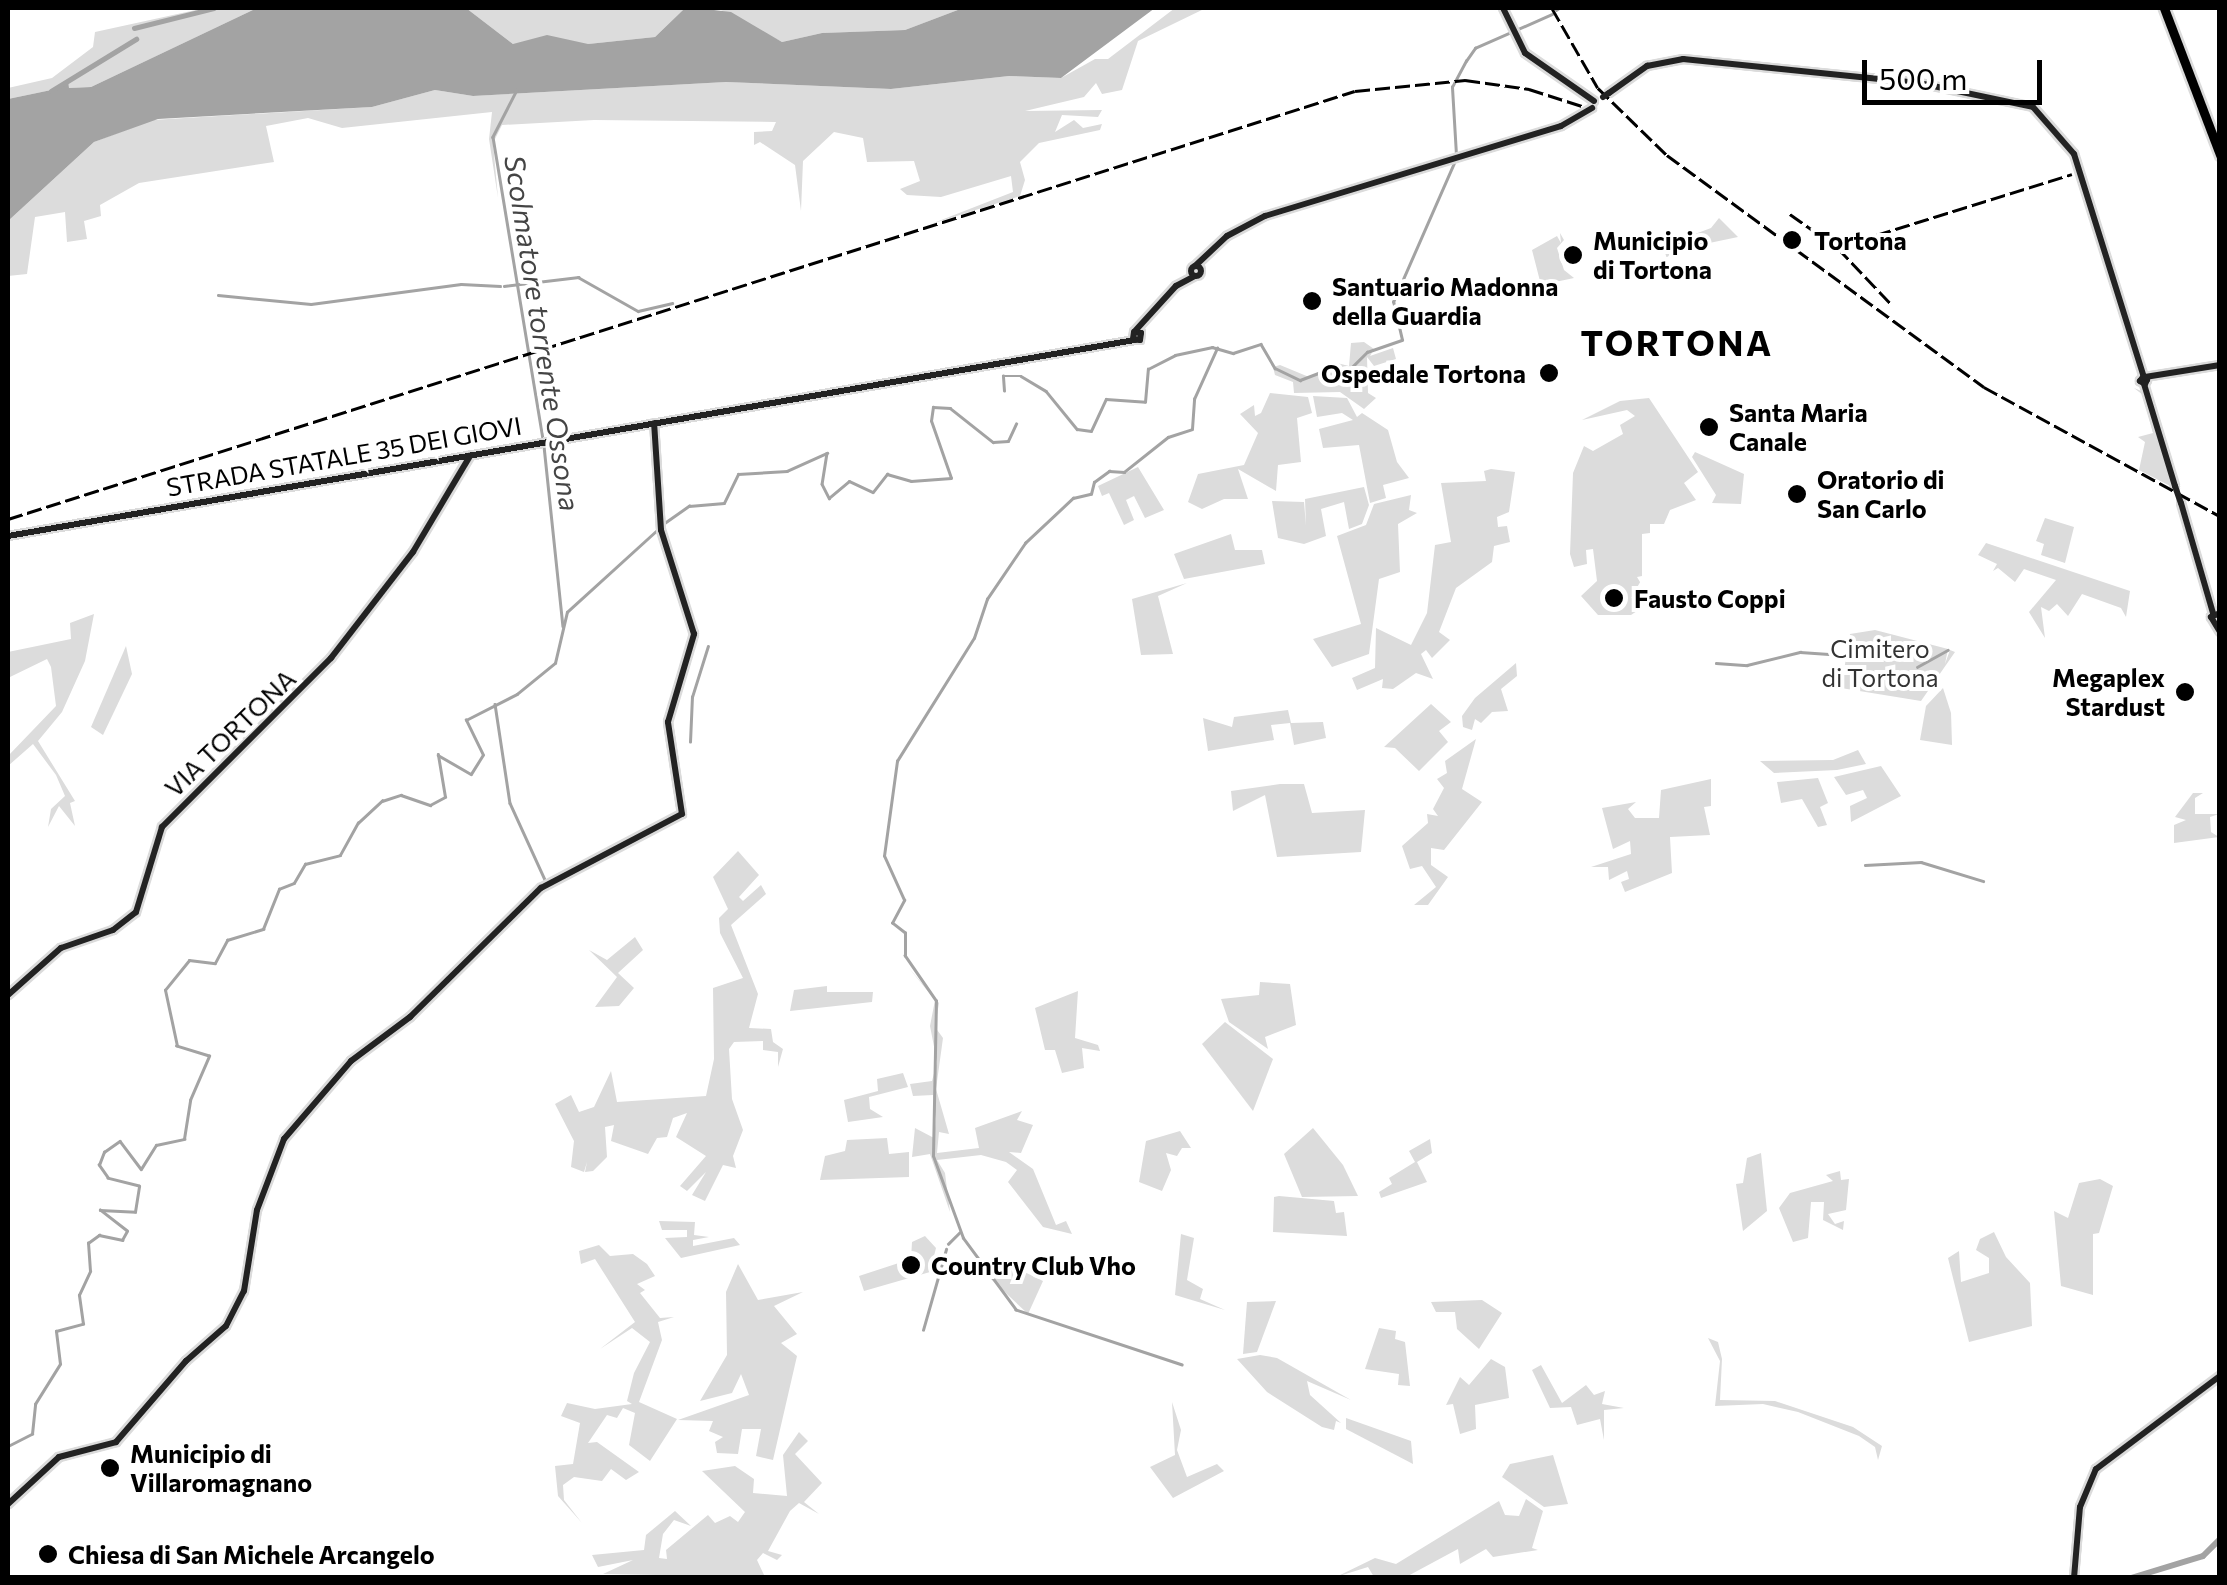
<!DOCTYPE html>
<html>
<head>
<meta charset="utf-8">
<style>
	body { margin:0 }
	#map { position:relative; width:2227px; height:1585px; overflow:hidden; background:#fff; font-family:Commissioner,sans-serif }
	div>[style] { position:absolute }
	.green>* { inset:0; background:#dcdcdc }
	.water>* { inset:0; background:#a3a3a3 }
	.stream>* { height:2.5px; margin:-1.25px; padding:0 1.25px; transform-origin:1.25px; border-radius:1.25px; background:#a3a3a3 }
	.canal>* { height:5px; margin:-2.5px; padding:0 2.5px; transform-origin:2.5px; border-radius:2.5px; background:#a3a3a3 }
	.river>* { height:6px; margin:-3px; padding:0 3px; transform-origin:3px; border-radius:3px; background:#a3a3a3 }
	.roads { filter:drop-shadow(2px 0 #dbdbdb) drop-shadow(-2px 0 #dbdbdb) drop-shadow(0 2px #dbdbdb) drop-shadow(0 -2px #dbdbdb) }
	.secondary>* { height:6px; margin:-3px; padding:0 3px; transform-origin:3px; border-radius:3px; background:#222 }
	.secondary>.ring { margin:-3px; padding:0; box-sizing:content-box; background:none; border:6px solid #222; border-radius:50% }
	.primary>* { height:9px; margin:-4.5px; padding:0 4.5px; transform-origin:4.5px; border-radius:4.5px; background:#000 }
	.rail>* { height:2.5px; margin-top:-1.25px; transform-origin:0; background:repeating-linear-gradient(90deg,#000 0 15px,transparent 0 20px) }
	.secondary-bridge>* { height:6px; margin:-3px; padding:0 3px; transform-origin:3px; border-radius:3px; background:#222 }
	.dots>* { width:28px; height:28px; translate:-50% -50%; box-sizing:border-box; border:5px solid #fff; border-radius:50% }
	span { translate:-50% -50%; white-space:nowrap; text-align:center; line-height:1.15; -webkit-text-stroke:8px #fff; paint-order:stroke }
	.poi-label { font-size:25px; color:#000; font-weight:700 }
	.left { translate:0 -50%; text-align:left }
	.right { translate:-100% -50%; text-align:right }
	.street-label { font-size:25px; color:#000 }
	.park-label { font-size:25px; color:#333 }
	.water-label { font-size:28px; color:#444; font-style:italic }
	.district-label { font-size:35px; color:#000; font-weight:700; letter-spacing:2.5px }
	.frame { position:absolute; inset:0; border:10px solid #000; pointer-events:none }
	.scale { position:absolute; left:1862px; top:60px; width:180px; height:45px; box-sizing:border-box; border:5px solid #000; border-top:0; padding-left:12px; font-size:30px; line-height:35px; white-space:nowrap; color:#000; -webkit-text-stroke:8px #fff; paint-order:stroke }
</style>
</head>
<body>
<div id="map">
	<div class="green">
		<i style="clip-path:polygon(205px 8px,257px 8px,91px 87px,69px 88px,68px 80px,56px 89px,8px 99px,8px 88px,52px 78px,93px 47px,95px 32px)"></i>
		<i style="clip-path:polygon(466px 8px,697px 8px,683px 10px,655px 37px,588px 44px,513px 44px)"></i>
		<i style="clip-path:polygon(717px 8px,963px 8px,905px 30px,822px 33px,782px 42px)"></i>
		<i style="clip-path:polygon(1175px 8px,1206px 8px,1138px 41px,1122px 90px,1102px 94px,1096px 83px,1084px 97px,1025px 111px,1102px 110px,1098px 117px,1062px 115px,1055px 132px,1074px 120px,1083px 128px,1102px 124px,1100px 130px,1039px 143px,1020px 162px,1025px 180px,1020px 196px,931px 224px,1013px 192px,1011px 176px,941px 197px,907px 195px,900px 189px,920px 181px,914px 161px,867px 162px,863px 138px,834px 132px,803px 161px,801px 211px,795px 165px,760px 142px,754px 145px,754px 132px,772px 131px,776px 122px,594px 120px,502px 125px,493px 143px,498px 198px,489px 139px,492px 112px,342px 128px,308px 118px,266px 126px,274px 162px,139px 183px,100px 205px,101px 216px,84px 221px,87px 239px,67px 242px,65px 212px,35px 217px,27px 274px,8px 276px,8px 221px,94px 142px,152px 120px,372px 107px,435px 90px,473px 96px,726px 82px,891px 89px,1009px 76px,1061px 78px,1095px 59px,1108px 59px)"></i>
		<i style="clip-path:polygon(1719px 218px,1738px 237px,1671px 251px,1667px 259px,1663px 246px,1711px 228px)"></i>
		<i style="clip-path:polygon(1560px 233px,1564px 240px,1557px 248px,1564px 270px,1574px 278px,1541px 285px,1532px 250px,1557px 236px,1561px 243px)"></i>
		<i style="clip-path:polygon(1364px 342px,1374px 349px,1370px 356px,1393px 348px,1396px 359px,1374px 366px,1367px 357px,1368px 393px,1376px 398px,1364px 409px,1340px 392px,1294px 393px,1293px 382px,1275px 375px,1273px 367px,1280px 365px,1309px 377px,1337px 363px,1349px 366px,1351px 343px)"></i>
		<i style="clip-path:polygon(2134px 388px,2146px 393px,2174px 488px,2139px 470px,2145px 442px,2138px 437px,2153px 433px,2143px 395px)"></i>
		<i style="clip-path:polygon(1270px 393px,1308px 397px,1312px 413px,1297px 418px,1301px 462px,1278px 465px,1276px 491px,1238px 469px,1248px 499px,1224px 499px,1202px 509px,1188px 502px,1198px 474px,1244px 465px,1258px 433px,1240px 414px,1254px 405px,1255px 416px,1261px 413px)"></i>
		<i style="clip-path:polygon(1313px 396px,1347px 398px,1357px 417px,1362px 413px,1388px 430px,1397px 462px,1409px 478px,1383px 485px,1386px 498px,1370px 503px,1359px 445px,1323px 448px,1319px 429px,1353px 420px,1342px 413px,1317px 417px)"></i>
		<i style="clip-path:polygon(1649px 398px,1698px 472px,1684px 483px,1696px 500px,1670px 510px,1664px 524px,1650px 524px,1650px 533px,1642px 534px,1642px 576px,1637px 577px,1646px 592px,1643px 607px,1631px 615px,1598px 615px,1581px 596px,1597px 581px,1593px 549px,1586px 550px,1587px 564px,1574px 567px,1570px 554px,1573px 473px,1584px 446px,1593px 451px,1623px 434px,1620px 425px,1635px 416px,1627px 410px,1582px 420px,1620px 401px)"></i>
		<i style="clip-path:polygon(1695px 452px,1744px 474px,1741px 504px,1712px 503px,1716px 495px,1692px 457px)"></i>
		<i style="clip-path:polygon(1138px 467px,1164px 510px,1145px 518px,1134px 496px,1126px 500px,1134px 520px,1124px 525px,1109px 493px,1102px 496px,1098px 486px)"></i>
		<i style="clip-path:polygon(1491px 469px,1515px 472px,1509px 512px,1497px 517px,1498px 527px,1507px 526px,1510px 542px,1494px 546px,1492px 562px,1456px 588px,1439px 632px,1450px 640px,1432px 658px,1426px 650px,1421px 654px,1433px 679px,1416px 673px,1393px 689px,1382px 688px,1383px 679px,1357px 690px,1352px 678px,1375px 668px,1376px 628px,1411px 645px,1427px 613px,1435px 545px,1451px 542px,1441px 483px,1486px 481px,1484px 471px)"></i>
		<i style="clip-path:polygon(1364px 487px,1369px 505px,1362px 524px,1349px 529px,1344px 502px,1321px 509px,1326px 536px,1304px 544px,1278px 538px,1272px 501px,1304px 502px,1306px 526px,1305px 499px)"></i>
		<i style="clip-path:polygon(1411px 495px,1409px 510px,1417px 513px,1398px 524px,1400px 572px,1379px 579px,1369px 654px,1332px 667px,1313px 639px,1361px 624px,1337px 536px,1366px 525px,1374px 504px)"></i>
		<i style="clip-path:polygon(2045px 518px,2074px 527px,2065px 563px,2041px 555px,2044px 544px,2036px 541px)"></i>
		<i style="clip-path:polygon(1231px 534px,1235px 550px,1262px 550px,1265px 564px,1184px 579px,1174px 554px)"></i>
		<i style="clip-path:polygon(1986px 543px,2130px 591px,2126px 617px,2121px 608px,2082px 594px,2068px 616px,2057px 604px,2049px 611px,2041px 607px,2045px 638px,2029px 612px,2056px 580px,2024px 569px,2015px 582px,1998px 568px,1993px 571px,1997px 564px,1978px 555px)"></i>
		<i style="clip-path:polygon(1187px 583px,1158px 596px,1173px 654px,1141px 655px,1132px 599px)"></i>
		<i style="clip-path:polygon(94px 614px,85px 661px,62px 712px,38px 741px,75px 801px,70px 803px,75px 826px,59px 806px,48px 827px,51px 809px,65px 796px,56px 775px,33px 744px,8px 766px,8px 756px,56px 706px,51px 667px,47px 659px,10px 677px,8px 652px,71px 639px,70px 623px)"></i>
		<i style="clip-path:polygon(1875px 630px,1948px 649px,1945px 664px,1950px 650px,1955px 652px,1921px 701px,1841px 688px,1850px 634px)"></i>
		<i style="clip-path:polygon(126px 646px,132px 674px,103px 735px,91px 727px)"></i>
		<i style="clip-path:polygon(1516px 663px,1517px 676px,1501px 689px,1508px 711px,1492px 712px,1481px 723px,1475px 719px,1472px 730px,1463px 727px,1462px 716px,1475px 698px)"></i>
		<i style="clip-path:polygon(1943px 688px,1951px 713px,1952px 745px,1920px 740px,1926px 706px)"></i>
		<i style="clip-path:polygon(1431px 704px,1451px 722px,1439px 731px,1448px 742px,1419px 771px,1395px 748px,1384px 747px)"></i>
		<i style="clip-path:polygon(1288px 710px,1291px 723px,1323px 722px,1326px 738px,1294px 745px,1290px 723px,1271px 725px,1274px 740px,1208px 751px,1203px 718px,1232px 727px,1234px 717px)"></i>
		<i style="clip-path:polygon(1476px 739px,1462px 789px,1482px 802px,1444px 850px,1431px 848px,1431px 865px,1448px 877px,1428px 905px,1414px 905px,1436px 887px,1422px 866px,1410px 869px,1402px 846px,1428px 823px,1427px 814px,1438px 816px,1433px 809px,1444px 788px,1437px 779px,1447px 773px,1445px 761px)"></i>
		<i style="clip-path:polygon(1858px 750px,1866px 764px,1837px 770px,1774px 773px,1760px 761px,1833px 760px)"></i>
		<i style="clip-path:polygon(1881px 766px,1901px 796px,1851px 822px,1850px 806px,1867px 798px,1863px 790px,1846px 795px,1834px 777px)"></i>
		<i style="clip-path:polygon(1818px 778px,1828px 803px,1820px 807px,1827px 825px,1818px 827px,1802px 799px,1781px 803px,1777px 782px)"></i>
		<i style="clip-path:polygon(1711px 779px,1711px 806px,1704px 807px,1710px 835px,1670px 837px,1672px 873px,1625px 892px,1621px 882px,1629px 879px,1627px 871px,1609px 880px,1608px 867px,1591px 867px,1631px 854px,1630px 841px,1613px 849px,1602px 808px,1636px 802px,1628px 809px,1635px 818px,1659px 818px,1661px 790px)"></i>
		<i style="clip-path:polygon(1280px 784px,1304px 784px,1312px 813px,1365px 810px,1361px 852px,1277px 857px,1265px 795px,1233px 811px,1231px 791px)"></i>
		<i style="clip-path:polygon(2193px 793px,2203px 793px,2195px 798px,2195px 814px,2219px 814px,2210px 817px,2211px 832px,2219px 837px,2174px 843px,2174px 825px,2186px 820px,2175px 817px)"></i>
		<i style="clip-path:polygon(738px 851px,759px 875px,739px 897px,743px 901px,761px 885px,766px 894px,731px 925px,758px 994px,749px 1028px,771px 1029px,773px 1042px,783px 1049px,778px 1067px,778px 1052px,763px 1050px,763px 1041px,734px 1042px,729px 1049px,732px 1099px,743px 1130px,733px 1156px,736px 1168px,723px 1165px,705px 1201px,692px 1195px,706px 1172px,687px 1191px,680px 1186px,706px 1156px,676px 1137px,687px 1113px,673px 1118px,667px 1137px,657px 1138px,648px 1154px,611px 1141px,614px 1125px,605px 1127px,607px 1157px,593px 1171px,585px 1172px,587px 1162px,584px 1172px,571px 1167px,574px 1141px,555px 1104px,571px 1095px,579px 1112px,594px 1107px,611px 1071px,617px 1102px,706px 1096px,714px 1059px,713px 988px,743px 978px,720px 933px,719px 918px,728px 909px,713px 877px)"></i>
		<i style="clip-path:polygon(635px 937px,643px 950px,618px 973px,634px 988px,619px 1006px,595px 1007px,617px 977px,589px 950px,607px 960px)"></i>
		<i style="clip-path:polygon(908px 967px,939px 1003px,935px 1027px,943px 1038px,936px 1089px,949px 1134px,939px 1132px,937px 1153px,979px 1148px,975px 1128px,1022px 1111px,1017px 1120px,1033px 1125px,1021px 1153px,1009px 1152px,1033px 1169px,1056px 1225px,1066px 1221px,1072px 1234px,1043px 1227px,1008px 1182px,1017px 1170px,1006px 1162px,981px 1155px,937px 1160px,945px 1173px,950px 1212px,930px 1154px,912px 1157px,915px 1128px,934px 1138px,936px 1119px,933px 1095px,913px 1096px,910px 1084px,932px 1081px,937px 1062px,930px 1026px,935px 1000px)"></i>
		<i style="clip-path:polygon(1260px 982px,1290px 984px,1296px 1025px,1265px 1037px,1268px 1049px,1229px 1022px,1221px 999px,1259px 995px)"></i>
		<i style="clip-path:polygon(827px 986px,827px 992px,873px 992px,872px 1002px,790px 1011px,794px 990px)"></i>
		<i style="clip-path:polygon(1078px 991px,1075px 1038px,1098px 1045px,1100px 1051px,1082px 1048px,1084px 1068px,1062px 1073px,1055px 1050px,1045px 1050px,1035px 1008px)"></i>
		<i style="clip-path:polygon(1225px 1022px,1273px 1059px,1253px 1111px,1202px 1044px)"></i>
		<i style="clip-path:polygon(903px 1073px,908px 1087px,869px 1097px,870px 1109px,883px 1117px,848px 1122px,844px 1100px,878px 1091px,877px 1079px)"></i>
		<i style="clip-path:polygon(1313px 1128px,1343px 1165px,1358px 1196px,1302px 1197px,1284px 1154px)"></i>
		<i style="clip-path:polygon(1180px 1131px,1191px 1148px,1182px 1148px,1177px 1156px,1166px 1153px,1171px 1170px,1162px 1191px,1139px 1182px,1146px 1141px)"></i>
		<i style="clip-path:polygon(887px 1138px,889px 1154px,909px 1152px,909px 1177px,820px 1180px,825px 1156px,845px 1151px,847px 1140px)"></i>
		<i style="clip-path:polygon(1430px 1139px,1432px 1153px,1417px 1162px,1427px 1182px,1381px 1198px,1379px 1192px,1392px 1184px,1389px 1178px,1415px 1162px,1409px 1151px)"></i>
		<i style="clip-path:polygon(1761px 1153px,1767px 1211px,1743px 1231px,1736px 1184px,1743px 1183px,1747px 1158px)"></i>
		<i style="clip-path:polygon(1840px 1171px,1841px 1180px,1849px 1179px,1846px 1210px,1828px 1214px,1835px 1224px,1844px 1221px,1843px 1230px,1823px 1220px,1824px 1202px,1811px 1202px,1808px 1238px,1793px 1242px,1779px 1208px,1790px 1193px,1833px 1181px,1826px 1175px)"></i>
		<i style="clip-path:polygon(2100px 1179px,2113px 1186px,2099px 1233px,2093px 1234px,2093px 1295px,2061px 1286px,2054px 1211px,2068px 1218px,2079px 1183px)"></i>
		<i style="clip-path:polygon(1279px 1196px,1334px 1201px,1336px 1213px,1344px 1212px,1347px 1236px,1273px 1232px,1274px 1197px)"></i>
		<i style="clip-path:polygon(659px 1221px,695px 1222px,694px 1235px,709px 1237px,693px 1240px,693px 1246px,734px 1238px,740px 1245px,681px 1258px,665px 1238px,687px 1237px,687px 1230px,662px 1230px)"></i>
		<i style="clip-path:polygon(1994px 1232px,2006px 1257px,2030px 1283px,2032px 1326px,1969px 1342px,1948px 1258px,1959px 1251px,1961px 1282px,1989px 1273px,1989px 1258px,1976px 1250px,1980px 1239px)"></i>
		<i style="clip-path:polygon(1181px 1234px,1194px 1238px,1187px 1280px,1203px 1289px,1200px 1299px,1225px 1310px,1175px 1295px)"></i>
		<i style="clip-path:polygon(925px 1236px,936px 1248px,930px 1272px,864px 1291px,859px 1276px,911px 1259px,912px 1242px)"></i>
		<i style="clip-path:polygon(599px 1245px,610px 1256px,633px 1254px,647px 1264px,655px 1276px,637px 1284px,645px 1290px,640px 1293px,660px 1318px,674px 1317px,658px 1322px,662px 1340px,639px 1402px,677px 1419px,650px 1461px,629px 1445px,635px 1413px,623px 1408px,617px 1418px,607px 1415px,588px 1443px,597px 1442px,639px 1472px,626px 1480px,611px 1469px,602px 1481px,574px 1477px,563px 1485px,564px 1500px,582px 1523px,558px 1496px,555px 1466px,573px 1464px,580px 1423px,561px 1416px,567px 1403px,595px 1409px,632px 1404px,627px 1401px,634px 1373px,650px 1342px,632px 1328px,600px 1349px,635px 1322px,595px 1259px,581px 1264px,579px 1251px)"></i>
		<i style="clip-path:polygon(1006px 1263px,1043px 1281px,1028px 1314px,991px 1279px)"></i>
		<i style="clip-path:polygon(738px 1264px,758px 1300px,803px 1292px,774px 1306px,797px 1334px,781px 1343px,797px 1356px,773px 1460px,756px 1456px,761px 1429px,742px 1429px,738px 1454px,717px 1453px,715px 1442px,723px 1437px,709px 1431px,713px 1421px,678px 1420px,749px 1395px,741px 1374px,732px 1393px,700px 1401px,727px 1355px,726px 1292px)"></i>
		<i style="clip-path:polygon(1482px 1300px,1502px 1313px,1479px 1349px,1457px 1329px,1455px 1312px,1436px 1312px,1431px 1302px)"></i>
		<i style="clip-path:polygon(1276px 1301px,1257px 1352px,1243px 1354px,1247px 1302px)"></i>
		<i style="clip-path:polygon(1379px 1328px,1396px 1331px,1395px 1339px,1405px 1342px,1410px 1386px,1398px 1385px,1399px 1374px,1365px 1369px)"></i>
		<i style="clip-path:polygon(1708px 1338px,1718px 1342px,1722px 1359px,1720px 1400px,1775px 1401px,1853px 1427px,1882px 1446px,1878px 1460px,1875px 1447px,1859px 1436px,1798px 1412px,1763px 1404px,1715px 1406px,1720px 1361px)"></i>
		<i style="clip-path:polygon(1260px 1355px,1277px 1358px,1351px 1400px,1307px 1381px,1310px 1395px,1341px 1423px,1336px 1421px,1334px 1430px,1322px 1427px,1267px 1392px,1237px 1359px)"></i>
		<i style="clip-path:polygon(1491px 1359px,1505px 1367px,1509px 1398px,1475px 1405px,1476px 1429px,1460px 1434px,1453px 1404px,1446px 1405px,1460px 1377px,1469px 1385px)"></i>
		<i style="clip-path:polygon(1541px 1365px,1562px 1403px,1586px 1385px,1594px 1395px,1605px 1391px,1602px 1404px,1624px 1408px,1604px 1410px,1604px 1440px,1600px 1419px,1577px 1425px,1571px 1407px,1550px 1408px,1532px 1370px)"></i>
		<i style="clip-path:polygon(1172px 1402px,1181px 1430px,1177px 1450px,1187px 1477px,1217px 1464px,1224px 1471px,1173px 1498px,1150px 1467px,1175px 1455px)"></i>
		<i style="clip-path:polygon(1346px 1418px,1411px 1441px,1413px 1464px,1346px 1429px)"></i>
		<i style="clip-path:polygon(799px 1432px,808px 1441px,795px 1454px,822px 1483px,804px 1502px,819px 1514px,799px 1503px,790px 1511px,768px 1551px,782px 1555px,777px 1560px,763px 1553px,757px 1560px,765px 1577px,603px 1574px,633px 1560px,598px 1567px,592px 1555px,644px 1550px,646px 1535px,675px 1511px,691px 1526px,674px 1520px,663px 1534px,659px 1558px,667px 1559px,666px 1550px,708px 1515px,715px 1523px,730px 1516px,738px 1522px,745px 1512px,702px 1471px,735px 1466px,754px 1479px,753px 1493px,787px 1496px,783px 1455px)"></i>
		<i style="clip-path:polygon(1553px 1455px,1568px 1504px,1544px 1507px,1502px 1477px,1510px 1464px)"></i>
		<i style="clip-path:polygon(1526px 1499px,1543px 1511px,1532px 1548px,1538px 1550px,1493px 1557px,1486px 1549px,1460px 1564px,1458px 1549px,1406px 1577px,1374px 1577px,1368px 1567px,1336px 1577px,1375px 1558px,1396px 1564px,1499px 1501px,1505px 1515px,1519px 1516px)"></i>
	</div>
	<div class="water">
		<i style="clip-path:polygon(257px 8px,466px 8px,513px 44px,547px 35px,588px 44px,655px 37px,683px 10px,697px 8px,731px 12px,782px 42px,822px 33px,905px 30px,963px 8px,1155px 8px,1061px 78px,1009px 76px,891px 89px,726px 82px,473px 96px,435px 90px,372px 107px,158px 119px,94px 142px,8px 221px,8px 99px,56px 89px,68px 79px,69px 88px,91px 87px)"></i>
	</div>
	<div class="stream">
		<i style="left:1556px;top:10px;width:4px;rotate:-34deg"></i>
		<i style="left:517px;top:90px;width:53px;rotate:117.1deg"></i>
		<i style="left:493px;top:137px;width:313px;rotate:80.6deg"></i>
		<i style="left:544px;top:446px;width:181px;rotate:84deg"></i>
		<i style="left:1456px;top:155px;width:68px;rotate:-93.4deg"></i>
		<i style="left:1452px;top:87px;width:30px;rotate:-62deg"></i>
		<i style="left:1466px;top:61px;width:16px;rotate:-55deg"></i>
		<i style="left:1475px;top:48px;width:84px;rotate:-23.8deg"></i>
		<i style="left:504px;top:286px;width:75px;rotate:-6.9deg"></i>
		<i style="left:578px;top:277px;width:69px;rotate:29.5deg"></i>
		<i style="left:638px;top:311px;width:35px;rotate:-13deg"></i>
		<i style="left:218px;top:295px;width:93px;rotate:5.5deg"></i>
		<i style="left:311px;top:304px;width:151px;rotate:-7.6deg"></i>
		<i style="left:461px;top:284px;width:39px;rotate:3deg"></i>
		<i style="left:1004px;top:391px;width:15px;rotate:-94deg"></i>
		<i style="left:1003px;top:376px;width:18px"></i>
		<i style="left:1021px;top:376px;width:29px;rotate:31deg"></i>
		<i style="left:1046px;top:391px;width:49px;rotate:50.8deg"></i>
		<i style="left:1077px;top:429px;width:14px;rotate:8deg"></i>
		<i style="left:1091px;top:431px;width:35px;rotate:-65deg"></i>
		<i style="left:1106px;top:399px;width:39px;rotate:4deg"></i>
		<i style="left:1145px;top:402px;width:33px;rotate:-85deg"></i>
		<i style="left:1148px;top:369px;width:30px;rotate:-27deg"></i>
		<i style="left:1175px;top:355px;width:38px;rotate:-12deg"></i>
		<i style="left:1212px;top:347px;width:22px;rotate:16deg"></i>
		<i style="left:1233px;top:353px;width:29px;rotate:-18deg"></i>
		<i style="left:1261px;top:344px;width:28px;rotate:60deg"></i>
		<i style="left:1275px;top:368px;width:28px;rotate:26deg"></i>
		<i style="left:1300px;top:380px;width:33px;rotate:-21deg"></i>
		<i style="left:1331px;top:368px;width:17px;rotate:10deg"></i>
		<i style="left:1348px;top:371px;width:27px;rotate:-45deg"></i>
		<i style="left:1367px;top:352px;width:37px;rotate:-19deg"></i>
		<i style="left:1402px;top:340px;width:39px;rotate:-103deg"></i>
		<i style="left:1393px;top:302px;width:152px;rotate:-66.3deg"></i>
		<i style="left:663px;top:524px;width:32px;rotate:-35deg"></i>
		<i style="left:689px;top:506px;width:35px;rotate:-5deg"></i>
		<i style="left:724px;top:503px;width:32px;rotate:-64deg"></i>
		<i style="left:738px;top:474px;width:49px;rotate:-3.5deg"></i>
		<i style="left:787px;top:471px;width:44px;rotate:-24.2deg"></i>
		<i style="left:827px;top:453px;width:31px;rotate:99deg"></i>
		<i style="left:822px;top:484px;width:16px;rotate:63deg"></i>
		<i style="left:829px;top:498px;width:26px;rotate:-40deg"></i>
		<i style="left:849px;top:481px;width:26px;rotate:25deg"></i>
		<i style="left:873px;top:492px;width:23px;rotate:-52deg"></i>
		<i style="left:887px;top:474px;width:25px;rotate:16deg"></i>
		<i style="left:911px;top:481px;width:40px;rotate:-4.3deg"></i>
		<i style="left:951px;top:478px;width:60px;rotate:-109.3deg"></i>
		<i style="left:931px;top:421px;width:14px;rotate:-82deg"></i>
		<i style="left:933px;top:407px;width:17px;rotate:3deg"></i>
		<i style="left:950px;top:408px;width:55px;rotate:38.3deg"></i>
		<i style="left:993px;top:442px;width:15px;rotate:-4deg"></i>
		<i style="left:1008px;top:441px;width:19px;rotate:-65deg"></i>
		<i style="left:1716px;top:663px;width:31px;rotate:4deg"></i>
		<i style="left:1747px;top:665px;width:55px;rotate:-13.8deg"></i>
		<i style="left:1800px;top:652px;width:43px;rotate:4deg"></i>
		<i style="left:1917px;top:667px;width:35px;rotate:-29deg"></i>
		<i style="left:495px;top:704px;width:100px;rotate:81.4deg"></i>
		<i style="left:510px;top:803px;width:87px;rotate:65.5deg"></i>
		<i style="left:690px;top:742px;width:45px;rotate:-87.5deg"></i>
		<i style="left:692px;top:697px;width:53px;rotate:-72.6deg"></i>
		<i style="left:1865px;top:865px;width:56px;rotate:-3.1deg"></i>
		<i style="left:1921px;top:862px;width:65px;rotate:17deg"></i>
		<i style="left:948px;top:1244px;width:16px;rotate:-45deg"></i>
		<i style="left:923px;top:1330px;width:84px;rotate:-74.1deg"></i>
		<i style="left:1182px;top:1365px;width:175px;rotate:-161.7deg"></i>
		<i style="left:1016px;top:1310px;width:89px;rotate:-126.4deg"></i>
		<i style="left:963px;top:1238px;width:87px;rotate:-110.1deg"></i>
		<i style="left:933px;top:1156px;width:155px;rotate:-88.9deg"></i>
		<i style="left:936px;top:1001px;width:55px;rotate:-124.6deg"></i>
		<i style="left:905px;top:956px;width:23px;rotate:-90deg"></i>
		<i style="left:905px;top:933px;width:16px;rotate:-142deg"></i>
		<i style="left:892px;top:923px;width:26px;rotate:-62deg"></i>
		<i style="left:904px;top:900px;width:48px;rotate:-114.4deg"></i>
		<i style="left:884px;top:856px;width:96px;rotate:-82.2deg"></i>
		<i style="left:897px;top:761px;width:145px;rotate:-58deg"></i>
		<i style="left:974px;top:638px;width:41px;rotate:-71.6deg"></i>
		<i style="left:987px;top:599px;width:68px;rotate:-55.8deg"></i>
		<i style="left:1025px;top:543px;width:66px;rotate:-43.2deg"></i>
		<i style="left:1073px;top:498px;width:18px;rotate:-13deg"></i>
		<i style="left:1091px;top:494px;width:12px;rotate:-76deg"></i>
		<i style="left:1094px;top:482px;width:19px;rotate:-36deg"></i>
		<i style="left:1109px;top:471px;width:15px;rotate:4deg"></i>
		<i style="left:1124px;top:472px;width:56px;rotate:-38.5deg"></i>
		<i style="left:1168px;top:437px;width:25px;rotate:-18deg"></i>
		<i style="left:1192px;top:429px;width:30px;rotate:-86deg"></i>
		<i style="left:1194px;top:399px;width:56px;rotate:-65.7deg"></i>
		<i style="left:8px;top:1446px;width:27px;rotate:-27deg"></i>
		<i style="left:32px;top:1434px;width:30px;rotate:-84deg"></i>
		<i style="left:35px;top:1404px;width:47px;rotate:-58deg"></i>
		<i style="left:60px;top:1364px;width:33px;rotate:-97deg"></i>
		<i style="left:56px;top:1331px;width:28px;rotate:-15deg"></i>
		<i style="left:83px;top:1324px;width:29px;rotate:-98deg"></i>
		<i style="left:79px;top:1295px;width:26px;rotate:-65deg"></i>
		<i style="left:90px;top:1271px;width:28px;rotate:-94deg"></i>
		<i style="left:88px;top:1243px;width:14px;rotate:-36deg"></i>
		<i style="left:99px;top:1235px;width:24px;rotate:12deg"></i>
		<i style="left:122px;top:1240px;width:10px;rotate:-61deg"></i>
		<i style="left:127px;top:1231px;width:34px;rotate:-142deg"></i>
		<i style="left:100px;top:1210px;width:35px;rotate:3deg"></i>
		<i style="left:135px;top:1212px;width:26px;rotate:-81deg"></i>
		<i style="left:139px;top:1186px;width:32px;rotate:-166deg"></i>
		<i style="left:108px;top:1178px;width:16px;rotate:-125deg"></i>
		<i style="left:99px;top:1165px;width:14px;rotate:-69deg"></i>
		<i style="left:104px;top:1152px;width:19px;rotate:-35deg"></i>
		<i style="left:120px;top:1141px;width:35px;rotate:53deg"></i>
		<i style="left:141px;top:1169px;width:28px;rotate:-58deg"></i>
		<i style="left:156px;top:1145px;width:29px;rotate:-12deg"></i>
		<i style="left:184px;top:1139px;width:39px;rotate:-81deg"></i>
		<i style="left:190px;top:1100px;width:48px;rotate:-66.6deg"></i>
		<i style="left:209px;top:1056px;width:34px;rotate:-163deg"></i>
		<i style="left:177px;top:1046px;width:57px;rotate:-102.1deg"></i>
		<i style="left:165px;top:990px;width:38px;rotate:-51deg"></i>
		<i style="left:189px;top:960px;width:26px;rotate:7deg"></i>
		<i style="left:215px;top:963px;width:26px;rotate:-62deg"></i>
		<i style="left:227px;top:940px;width:38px;rotate:-17deg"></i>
		<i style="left:263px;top:929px;width:43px;rotate:-68.2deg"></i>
		<i style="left:279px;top:889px;width:16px;rotate:-22deg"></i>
		<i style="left:294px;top:883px;width:22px;rotate:-60deg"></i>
		<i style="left:305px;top:864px;width:36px;rotate:-14deg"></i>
		<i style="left:340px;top:855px;width:37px;rotate:-61deg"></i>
		<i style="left:358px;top:823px;width:33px;rotate:-43deg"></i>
		<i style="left:382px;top:801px;width:20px;rotate:-18deg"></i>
		<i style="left:401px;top:795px;width:31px;rotate:19deg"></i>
		<i style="left:430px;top:805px;width:17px;rotate:-28deg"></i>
		<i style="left:445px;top:797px;width:43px;rotate:-99.5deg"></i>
		<i style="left:438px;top:755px;width:38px;rotate:30deg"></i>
		<i style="left:471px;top:774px;width:22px;rotate:-58deg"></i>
		<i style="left:483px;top:755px;width:39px;rotate:-116deg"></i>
		<i style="left:466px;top:720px;width:57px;rotate:-27deg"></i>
		<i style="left:517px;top:694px;width:49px;rotate:-39.2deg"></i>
		<i style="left:555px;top:663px;width:52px;rotate:-76.8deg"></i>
		<i style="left:567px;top:612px;width:122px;rotate:-42.3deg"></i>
	</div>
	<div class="canal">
		<i style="left:134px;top:28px;width:82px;rotate:-14deg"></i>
		<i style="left:51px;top:91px;width:100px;rotate:-31.5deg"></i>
	</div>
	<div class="river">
		<i style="left:2131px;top:1578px;width:75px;rotate:-17deg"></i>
		<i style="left:2203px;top:1556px;width:24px;rotate:-45deg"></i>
	</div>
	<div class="roads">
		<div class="secondary">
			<i style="left:1503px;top:8px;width:50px;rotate:63.9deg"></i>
			<i style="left:1525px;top:53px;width:84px;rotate:34.8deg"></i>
			<i style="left:1609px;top:93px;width:47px;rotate:-35.4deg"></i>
			<i style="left:1647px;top:66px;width:37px;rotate:-11deg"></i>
			<i style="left:1683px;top:59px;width:237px;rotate:5.8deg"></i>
			<i style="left:1919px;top:83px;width:116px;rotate:11.9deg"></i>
			<i style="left:2033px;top:107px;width:62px;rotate:48.9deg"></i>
			<i style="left:2074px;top:154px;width:234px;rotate:72.6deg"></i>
			<i class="ring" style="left:1191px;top:266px;width:4px;height:4px"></i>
			<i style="left:1195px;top:266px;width:44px;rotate:-43.2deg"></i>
			<i style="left:1227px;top:236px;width:43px;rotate:-27.8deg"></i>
			<i style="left:1265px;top:216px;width:309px;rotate:-16.9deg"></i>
			<i style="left:1561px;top:126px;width:36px;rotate:-30deg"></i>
			<i style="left:1135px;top:331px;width:61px;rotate:-47.7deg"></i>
			<i style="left:1176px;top:286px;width:21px;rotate:-28deg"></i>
			<i style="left:1134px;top:332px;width:7px;rotate:8deg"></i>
			<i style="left:1141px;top:333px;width:7px;rotate:98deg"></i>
			<i style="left:1140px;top:340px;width:7px;rotate:-172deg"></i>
			<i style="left:1133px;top:339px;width:7px;rotate:-82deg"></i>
			<i style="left:2143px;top:377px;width:5px;rotate:37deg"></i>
			<i style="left:2147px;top:380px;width:4px;rotate:117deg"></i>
			<i style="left:2145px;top:384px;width:6px;rotate:-149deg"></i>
			<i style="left:2140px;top:381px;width:5px;rotate:-53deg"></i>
			<i style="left:2145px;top:377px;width:76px;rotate:-9.1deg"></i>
			<i style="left:2144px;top:384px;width:107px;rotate:73.1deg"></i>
			<i style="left:2181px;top:503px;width:115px;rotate:73.8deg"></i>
			<i style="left:8px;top:536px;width:1144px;rotate:-9.87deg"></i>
			<i style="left:2220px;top:613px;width:10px;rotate:156deg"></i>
			<i style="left:2211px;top:617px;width:17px;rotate:59deg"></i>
			<i style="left:8px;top:995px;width:71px;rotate:-41.6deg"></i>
			<i style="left:61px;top:948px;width:55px;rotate:-19.1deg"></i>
			<i style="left:113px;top:930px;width:29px;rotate:-38deg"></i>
			<i style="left:136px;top:912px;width:89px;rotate:-73deg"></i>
			<i style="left:162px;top:827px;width:239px;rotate:-45deg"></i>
			<i style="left:331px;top:658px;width:134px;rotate:-52.3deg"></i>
			<i style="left:413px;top:552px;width:112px;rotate:-59.3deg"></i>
			<i style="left:8px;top:1504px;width:69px;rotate:-42.7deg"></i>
			<i style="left:59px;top:1457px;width:59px;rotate:-14.7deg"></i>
			<i style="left:116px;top:1442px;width:107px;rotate:-49.2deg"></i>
			<i style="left:186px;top:1361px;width:53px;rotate:-41.2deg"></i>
			<i style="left:226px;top:1326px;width:39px;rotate:-63deg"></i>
			<i style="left:244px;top:1291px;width:82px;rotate:-80.9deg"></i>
			<i style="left:257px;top:1210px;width:76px;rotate:-69.2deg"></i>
			<i style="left:284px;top:1139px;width:103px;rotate:-49.3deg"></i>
			<i style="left:351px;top:1061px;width:74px;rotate:-36.7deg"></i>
			<i style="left:410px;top:1017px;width:184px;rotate:-44.6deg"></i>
			<i style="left:541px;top:888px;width:159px;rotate:-27.7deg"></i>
			<i style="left:682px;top:814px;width:93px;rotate:-98.7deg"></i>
			<i style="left:668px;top:722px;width:92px;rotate:-73.5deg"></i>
			<i style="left:694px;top:634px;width:109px;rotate:-107.6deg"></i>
			<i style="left:661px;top:530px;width:107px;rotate:-93.7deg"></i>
			<i style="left:2074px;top:1578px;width:71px;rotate:-85.2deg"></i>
			<i style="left:2080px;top:1507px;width:41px;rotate:-67.2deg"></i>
			<i style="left:2096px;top:1469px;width:155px;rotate:-36.9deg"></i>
		</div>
		<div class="primary">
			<i style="left:2164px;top:8px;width:157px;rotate:69.1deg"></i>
		</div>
	</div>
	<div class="rail">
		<i style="left:1552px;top:8px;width:92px;rotate:60.1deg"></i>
		<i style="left:1598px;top:88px;width:96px;rotate:44.2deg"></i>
		<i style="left:1667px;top:155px;width:393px;rotate:36.2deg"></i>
		<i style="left:1984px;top:387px;width:269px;rotate:28.7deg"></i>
		<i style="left:1790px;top:214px;width:59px;rotate:35.3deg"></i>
		<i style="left:1838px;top:248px;width:79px;rotate:46.5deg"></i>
		<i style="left:1821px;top:235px;width:36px;rotate:9deg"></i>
		<i style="left:1857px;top:241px;width:225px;rotate:-17.3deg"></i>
		<i style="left:8px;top:519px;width:1413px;rotate:-17.63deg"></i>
		<i style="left:1355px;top:91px;width:111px;rotate:-5.7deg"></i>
		<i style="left:1465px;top:80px;width:65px;rotate:8deg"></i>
		<i style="left:1529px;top:89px;width:59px;rotate:17.8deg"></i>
	</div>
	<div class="secondary-bridge">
		<i style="left:1603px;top:97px;width:7px;rotate:-34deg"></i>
		<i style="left:2175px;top:486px;width:18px;rotate:71deg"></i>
	</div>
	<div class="dots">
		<i style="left:1792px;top:240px;background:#000"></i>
		<i style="left:1573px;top:255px;background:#000"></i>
		<i style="left:1312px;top:301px;background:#000"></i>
		<i style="left:1549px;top:373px;background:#000"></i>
		<i style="left:1709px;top:427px;background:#000"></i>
		<i style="left:1797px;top:494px;background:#000"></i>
		<i style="left:1614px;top:598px;background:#000"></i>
		<i style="left:2185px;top:692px;background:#000"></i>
		<i style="left:911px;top:1265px;background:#000"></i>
		<i style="left:110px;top:1468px;background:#000"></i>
		<i style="left:48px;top:1554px;background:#000"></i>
	</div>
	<div class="poi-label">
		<span class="left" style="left:1814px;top:240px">Tortona</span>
		<span class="left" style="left:1593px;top:255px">Municipio<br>di Tortona</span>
		<span class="left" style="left:1332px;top:301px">Santuario Madonna<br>della Guardia</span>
		<span class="right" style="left:1526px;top:373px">Ospedale Tortona</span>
		<span class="left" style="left:1729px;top:427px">Santa Maria<br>Canale</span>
		<span class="left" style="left:1817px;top:494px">Oratorio di<br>San Carlo</span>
		<span class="left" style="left:1634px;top:598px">Fausto Coppi</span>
		<span class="right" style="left:2165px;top:692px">Megaplex<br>Stardust</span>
		<span class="left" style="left:931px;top:1265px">Country Club Vho</span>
		<span class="left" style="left:130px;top:1468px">Municipio di<br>Villaromagnano</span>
		<span class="left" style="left:68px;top:1554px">Chiesa di San Michele Arcangelo</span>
	</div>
	<div class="street-label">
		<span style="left:344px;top:456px;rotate:-10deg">STRADA STATALE 35 DEI GIOVI</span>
		<span style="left:230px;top:733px;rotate:-44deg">VIA TORTONA</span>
	</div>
	<div class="park-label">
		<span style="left:1880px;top:663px">Cimitero<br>di Tortona</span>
	</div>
	<div class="water-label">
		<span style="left:543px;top:333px;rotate:81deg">Scolmatore torrente Ossona</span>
	</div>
	<div class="district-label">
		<span style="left:1677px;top:342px">TORTONA</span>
	</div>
	<div class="frame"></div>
	<div class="scale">500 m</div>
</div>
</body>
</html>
